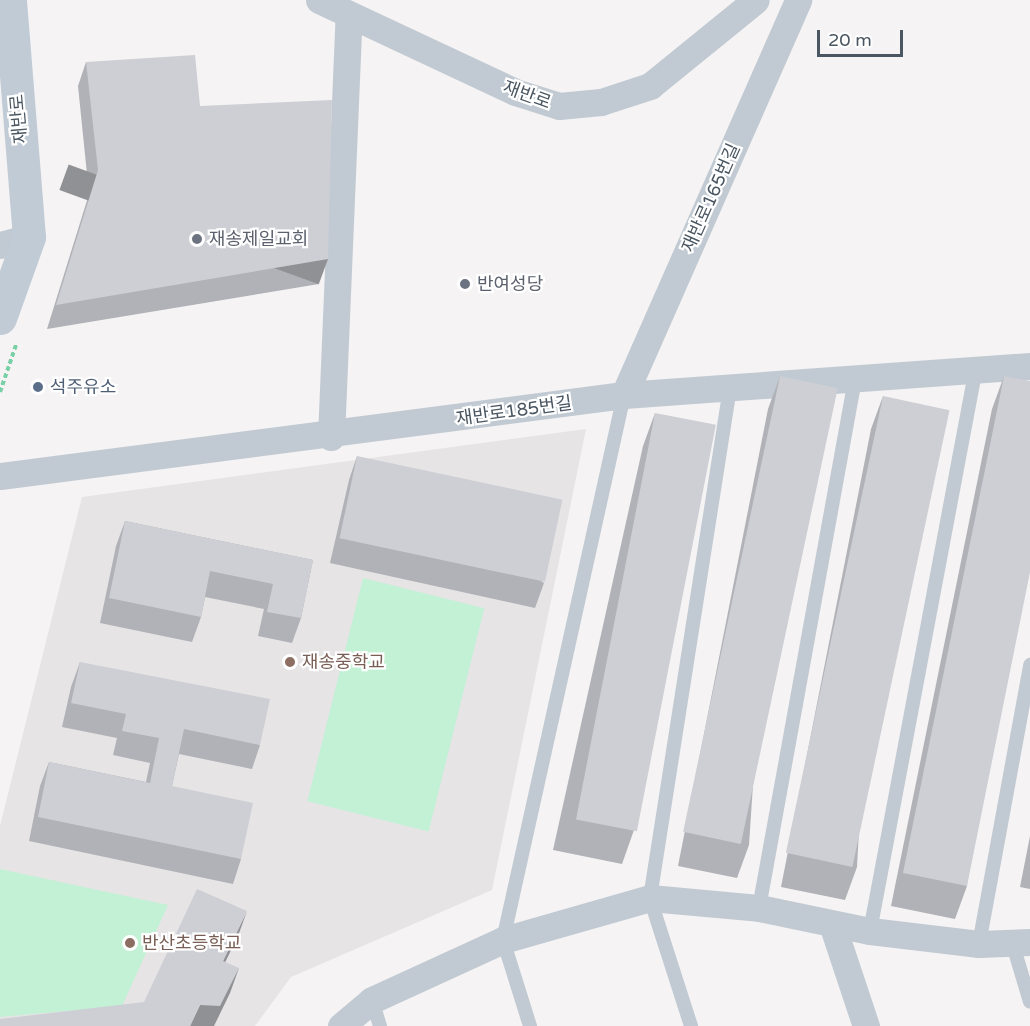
<!DOCTYPE html>
<html>
<head>
<meta charset="utf-8">
<style>
	body { margin:0 }
	#map { position:relative; width:1030px; height:1026px; overflow:hidden; background:#f5f3f3; font-family:"Varela Round","Noto Sans KR",sans-serif }
	div>[style] { position:absolute }
	.education>* { inset:0; background:#e6e4e5 }
	.green>* { inset:0; background:#c3f1d5; transform-origin:0 0 }
	.path>* { height:4px; margin-top:-2px; transform-origin:0; background:repeating-linear-gradient(90deg,#7ad0a6 0 4.5px,transparent 0 7.5px) }
	.lane>* { height:14px; margin:-7px; padding:0 7px; transform-origin:7px; border-radius:7px; background:#c1cad2 }
	.street>* { height:27px; margin:-13.5px; padding:0 13.5px; transform-origin:13.5px; border-radius:13.5px; background:#c1cad2 }
	.secondary>* { height:33px; margin:-16.5px; padding:0 16.5px; transform-origin:16.5px; border-radius:16.5px; background:#c1cbd6 }
	.wall>* { inset:0; background:#b0b2b7 }
	.shaded-wall>* { inset:0; background:#909195; transform-origin:0 0 }
	.building>* { inset:0; background:#cdcfd5; transform-origin:0 0 }
	.dots>* { width:16px; height:16px; translate:-50% -50%; box-sizing:border-box; border:3px solid #fff; border-radius:50% }
	span { translate:-50% -50%; white-space:nowrap; text-align:center; line-height:1.15; -webkit-text-stroke:4.5px #fff; paint-order:stroke }
	.street-label { font-size:18px; color:#4a5661 }
	.worship-label { font-size:18px; color:#5b616d }
	.left { translate:0 -50%; text-align:left }
	.service-label { font-size:18px; color:#4e5e75 }
	.education-label { font-size:18px; color:#785e54 }
	.scale { position:absolute; left:817px; top:30px; width:86px; height:27px; box-sizing:border-box; border:3px solid #4a5661; border-top:0; padding-left:8px; font-size:18px; line-height:21px; white-space:nowrap; color:#4a5661; -webkit-text-stroke:4px #fff; paint-order:stroke }
</style>
</head>
<body>
<div id="map">
	<div class="education">
		<i style="clip-path:polygon(586px 429px,492px 890px,291px 977px,255px 1026px,0 1026px,0 826px,82px 497px)"></i>
	</div>
	<div class="green">
		<i style="left:363px;top:578px;width:125px;height:230px;rotate:14deg"></i>
		<i style="clip-path:polygon(0 869px,168px 905px,122px 1006px,0 1017px)"></i>
	</div>
	<div class="path">
		<i style="left:0;top:392px;width:50px;rotate:-71.2deg"></i>
	</div>
	<div class="lane">
		<i style="left:759px;top:908px;width:538px;rotate:-79.71deg"></i>
		<i style="left:870px;top:931px;width:568px;rotate:-79.34deg"></i>
		<i style="left:979px;top:944px;width:284px;rotate:-79.6deg"></i>
		<i style="left:1013px;top:945px;width:59px;rotate:73.4deg"></i>
		<i style="left:372px;top:1000px;width:27px;rotate:73deg"></i>
		<i style="left:530px;top:1026px;width:90px;rotate:-107.4deg"></i>
		<i style="left:503px;top:940px;width:558px;rotate:-77.48deg"></i>
		<i style="left:691px;top:1026px;width:134px;rotate:-107.8deg"></i>
		<i style="left:650px;top:898px;width:516px;rotate:-81.09deg"></i>
	</div>
	<div class="street">
		<i style="left:319px;top:0;width:217px;rotate:25.1deg"></i>
		<i style="left:515px;top:92px;width:46px;rotate:17.7deg"></i>
		<i style="left:559px;top:106px;width:42px;rotate:-5.4deg"></i>
		<i style="left:601px;top:102px;width:52px;rotate:-18.1deg"></i>
		<i style="left:650px;top:86px;width:136px;rotate:-39.1deg"></i>
		<i style="left:0;top:245px;width:30px;rotate:-15deg"></i>
		<i style="left:624px;top:395px;width:432px;rotate:-66.2deg"></i>
		<i style="left:331px;top:437px;width:422px;rotate:-87.6deg"></i>
		<i style="left:0;top:476px;width:629px;rotate:-7.4deg"></i>
		<i style="left:624px;top:395px;width:407px;rotate:-4.1deg"></i>
		<i style="left:832px;top:924px;width:108px;rotate:71.6deg"></i>
		<i style="left:341px;top:1026px;width:40px;rotate:-40deg"></i>
		<i style="left:372px;top:1000px;width:144px;rotate:-24.6deg"></i>
		<i style="left:503px;top:940px;width:153px;rotate:-15.9deg"></i>
		<i style="left:650px;top:898px;width:109px;rotate:5.2deg"></i>
		<i style="left:759px;top:908px;width:113px;rotate:11.7deg"></i>
		<i style="left:870px;top:931px;width:110px;rotate:6.8deg"></i>
		<i style="left:979px;top:944px;width:51px;rotate:-2.2deg"></i>
	</div>
	<div class="secondary">
		<i style="left:0;top:318px;width:86px;rotate:-70.3deg"></i>
		<i style="left:29px;top:237px;width:238px;rotate:-94.6deg"></i>
	</div>
	<div class="wall">
		<i style="clip-path:polygon(86px 62px,200px 106px,319px 284px,47px 329px,89px 194px,78px 86px)"></i>
		<i style="clip-path:polygon(780px 376px,749px 845px,737px 878px,678px 866px,768px 409px)"></i>
		<i style="clip-path:polygon(1004px 376px,967px 886px,955px 919px,891px 906px,992px 409px)"></i>
		<i style="clip-path:polygon(883px 396px,857px 867px,845px 900px,781px 887px,871px 429px)"></i>
		<i style="clip-path:polygon(655px 413px,634px 830px,622px 864px,553px 850px,643px 446px)"></i>
		<i style="clip-path:polygon(357px 456px,544px 583px,535px 608px,330px 563px,349px 480px)"></i>
		<i style="clip-path:polygon(125px 521px,313px 560px,301px 618px,292px 643px,258px 636px,264px 609px,205px 597px,201px 617px,192px 642px,100px 623px,116px 546px)"></i>
		<i style="clip-path:polygon(80px 662px,260px 745px,252px 769px,179px 754px,172px 786px,241px 859px,233px 884px,29px 841px,40px 786px,49px 762px,146px 782px,150px 763px,113px 755px,117px 738px,62px 727px,71px 687px)"></i>
		<i style="clip-path:polygon(1030px 836px,1030px 889px,1020px 887px)"></i>
	</div>
	<div class="shaded-wall">
		<i style="left:328px;top:259px;width:27px;height:276px;rotate:110deg"></i>
		<i style="clip-path:polygon(247px 911px,238px 936px,214px 985px,223px 961px)"></i>
		<i style="clip-path:polygon(239px 968px,230px 993px,214px 1026px,190px 1026px,200px 1005px)"></i>
	</div>
	<div class="building">
		<i style="clip-path:polygon(195px 55px,200px 106px,332px 100px,328px 259px,56px 305px,98px 170px,86px 62px)"></i>
		<i style="left:780px;top:376px;width:59px;height:466px;rotate:12deg"></i>
		<i style="clip-path:polygon(1004px 376px,1030px 381px,1030px 572px,967px 886px,903px 873px)"></i>
		<i style="left:883px;top:396px;width:68px;height:467px;rotate:12deg"></i>
		<i style="left:655px;top:413px;width:62px;height:414px;rotate:11deg"></i>
		<i style="left:357px;top:456px;width:210px;height:84px;rotate:12deg"></i>
		<i style="clip-path:polygon(125px 521px,313px 560px,301px 618px,267px 612px,273px 584px,210px 571px,201px 617px,109px 598px)"></i>
		<i style="clip-path:polygon(80px 662px,270px 699px,260px 745px,184px 729px,172px 786px,253px 803px,241px 859px,38px 817px,49px 762px,150px 783px,159px 738px,122px 731px,126px 714px,71px 703px)"></i>
		<i style="clip-path:polygon(197px 889px,247px 911px,223px 961px,239px 968px,220px 1006px,200px 1005px,190px 1026px,0 1026px,0 1019px,144px 1002px)"></i>
	</div>
	<div class="dots">
		<i style="left:197px;top:239px;background:#6b7280"></i>
		<i style="left:465px;top:284px;background:#6b7280"></i>
		<i style="left:38px;top:387px;background:#5c6f8a"></i>
		<i style="left:290px;top:662px;background:#8d6e63"></i>
		<i style="left:130px;top:943px;background:#8d6e63"></i>
	</div>
	<div class="street-label">
		<span style="left:527px;top:95px;rotate:20deg">재반로</span>
		<span style="left:19px;top:119px;rotate:-95deg">재반로</span>
		<span style="left:711px;top:198px;rotate:-66deg">재반로165번길</span>
		<span style="left:514px;top:411px;rotate:-8deg">재반로185번길</span>
	</div>
	<div class="worship-label">
		<span class="left" style="left:209px;top:239px">재송제일교회</span>
		<span class="left" style="left:477px;top:284px">반여성당</span>
	</div>
	<div class="service-label">
		<span class="left" style="left:50px;top:387px">석주유소</span>
	</div>
	<div class="education-label">
		<span class="left" style="left:302px;top:662px">재송중학교</span>
		<span class="left" style="left:142px;top:943px">반산초등학교</span>
	</div>
	<div class="scale">20 m</div>
</div>
</body>
</html>
